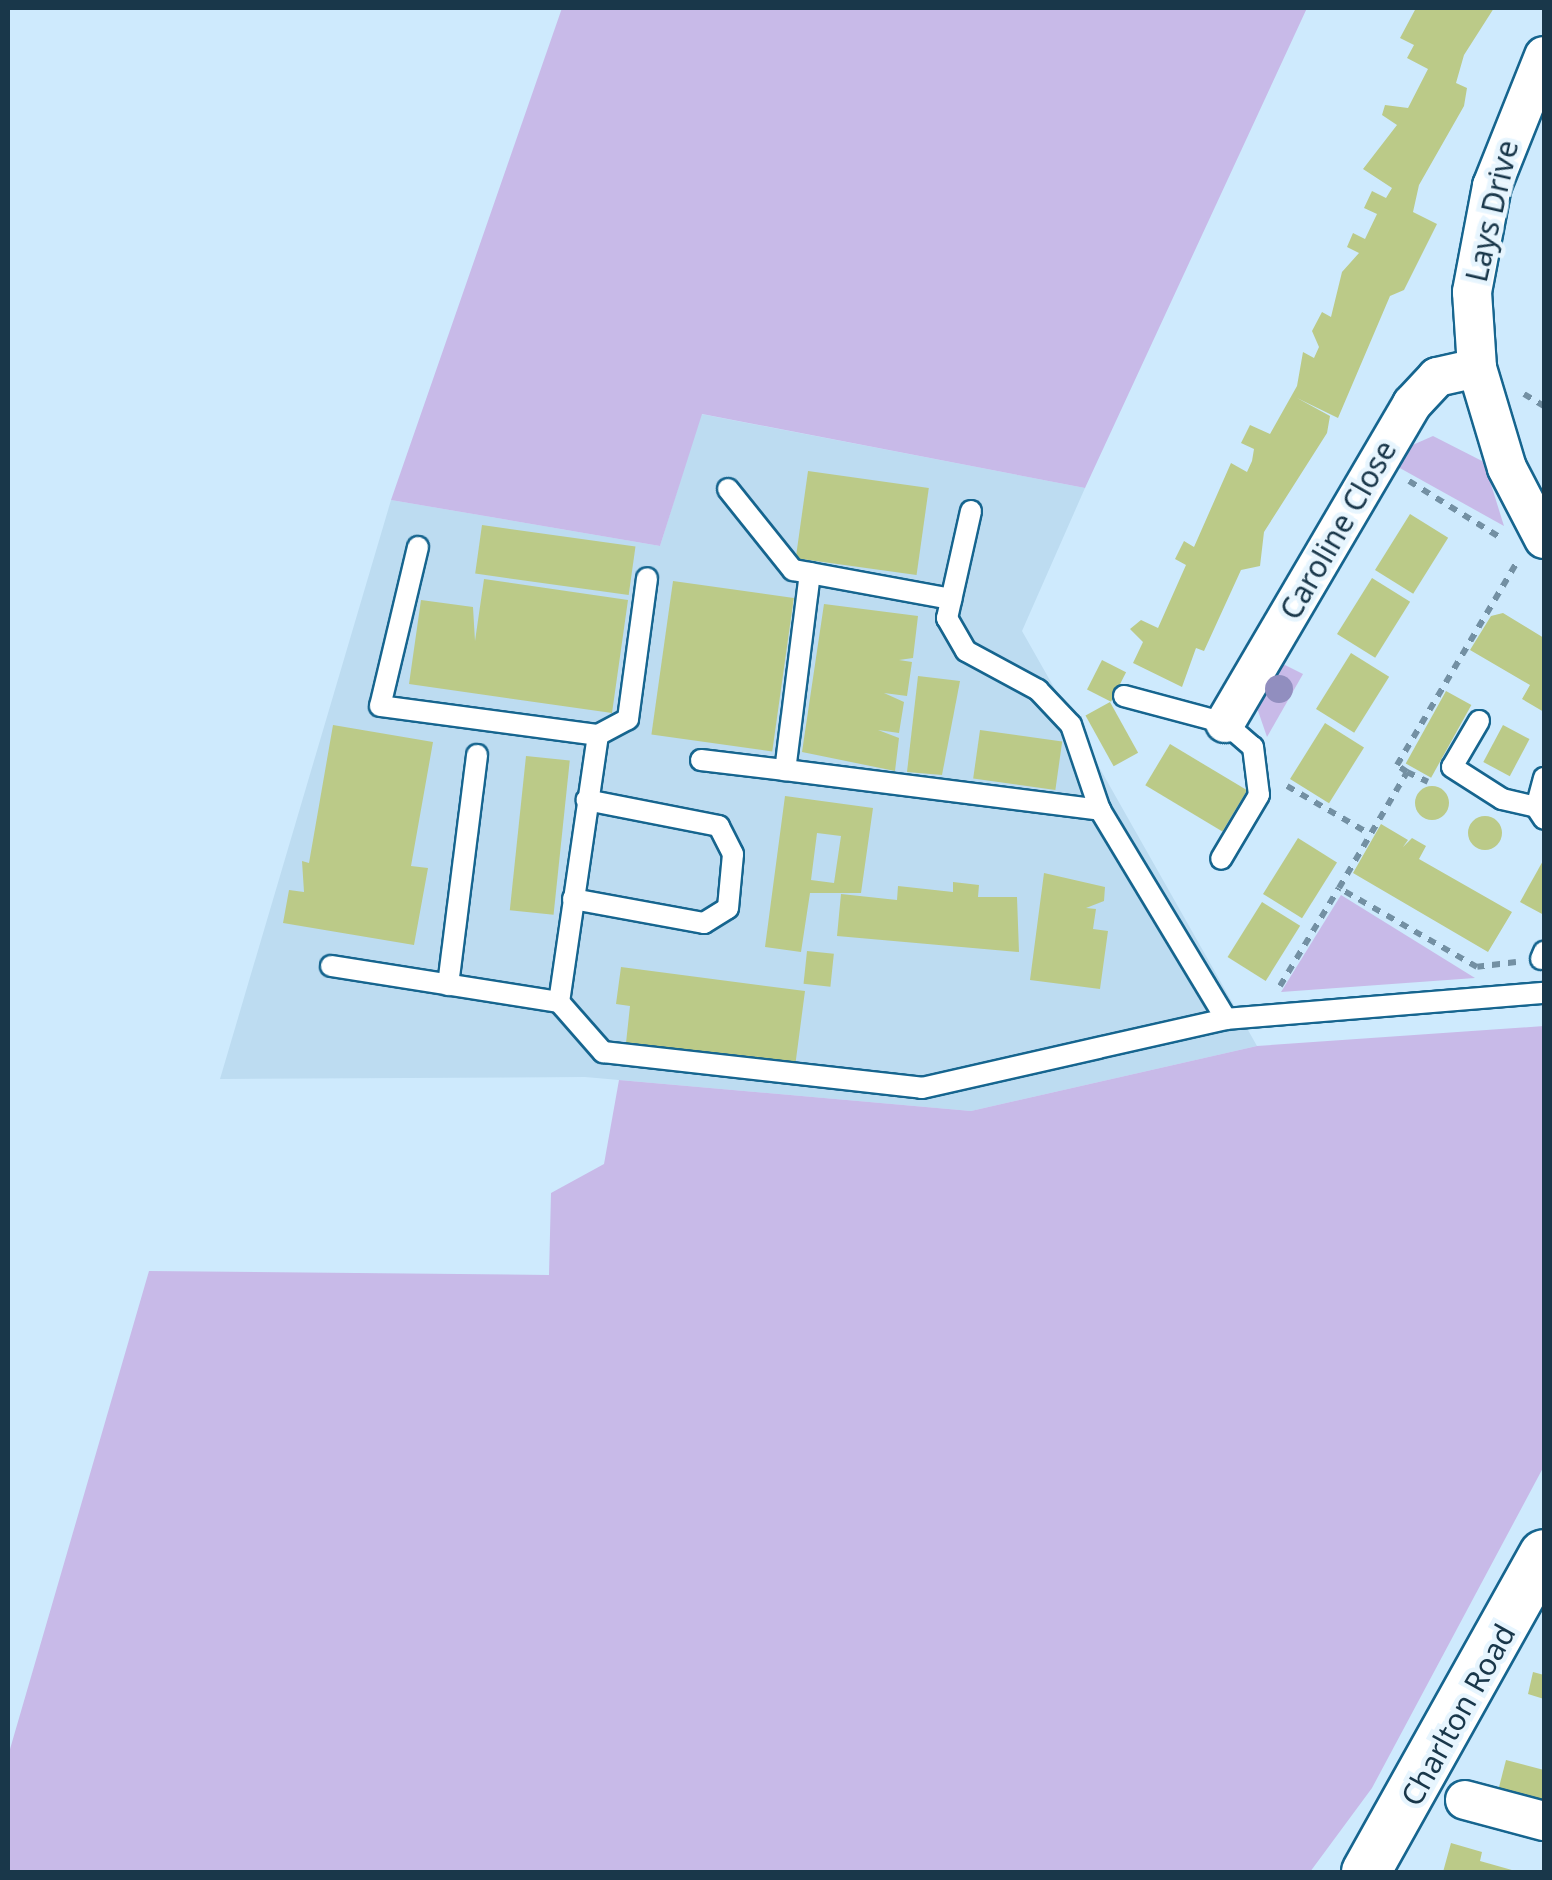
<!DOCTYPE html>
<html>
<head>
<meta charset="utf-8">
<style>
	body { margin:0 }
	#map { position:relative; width:1552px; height:1880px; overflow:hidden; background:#ceeafd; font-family:"Noto Sans",sans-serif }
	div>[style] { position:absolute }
	.built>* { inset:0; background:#bddcf1 }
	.green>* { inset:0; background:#c8bae8 }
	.building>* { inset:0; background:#bbca88; transform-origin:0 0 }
	.round { border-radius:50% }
	.path>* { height:6px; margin-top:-3px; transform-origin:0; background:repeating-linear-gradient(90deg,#7390a3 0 8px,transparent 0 16px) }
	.roads { filter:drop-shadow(2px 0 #16658f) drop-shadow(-2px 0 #16658f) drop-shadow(0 2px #16658f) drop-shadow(0 -2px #16658f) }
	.service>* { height:20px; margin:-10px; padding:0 10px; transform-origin:10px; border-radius:10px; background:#fff }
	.minor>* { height:38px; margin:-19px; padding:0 19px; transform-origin:19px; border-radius:19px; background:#fff }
	.tertiary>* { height:48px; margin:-24px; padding:0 24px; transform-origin:24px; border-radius:24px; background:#fff }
	.trees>* { width:28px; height:28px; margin:-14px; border-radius:50%; background:#918ebf }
	span { translate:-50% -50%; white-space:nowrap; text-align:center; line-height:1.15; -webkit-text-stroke:9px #e7f5fe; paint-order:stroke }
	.street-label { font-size:30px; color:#19374a }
	.frame { position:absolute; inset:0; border:10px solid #19374a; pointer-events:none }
</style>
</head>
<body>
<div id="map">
	<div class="built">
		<i style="clip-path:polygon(701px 414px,1085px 488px,1022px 631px,1257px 1046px,971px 1111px,585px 1077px,220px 1079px,391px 500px,660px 546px)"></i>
	</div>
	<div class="green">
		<i style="clip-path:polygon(562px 8px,1307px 8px,1085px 488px,702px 414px,660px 546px,391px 500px)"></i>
		<i style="clip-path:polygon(1433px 436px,1484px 462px,1504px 526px,1398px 467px,1408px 447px)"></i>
		<i style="clip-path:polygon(1279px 662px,1303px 674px,1267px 737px,1255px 702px)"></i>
		<i style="clip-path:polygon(1341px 895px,1475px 978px,1281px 992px)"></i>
		<i style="clip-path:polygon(1544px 1026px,1544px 1466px,1372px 1788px,1310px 1872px,8px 1872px,8px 1756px,149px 1271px,549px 1275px,551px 1193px,604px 1164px,619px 1080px,971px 1111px,1257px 1046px)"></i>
	</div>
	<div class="building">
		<i style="clip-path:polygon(1416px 8px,1494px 8px,1464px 55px,1456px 83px,1467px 88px,1464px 106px,1419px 185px,1413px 212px,1437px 224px,1404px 290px,1390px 296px,1338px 418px,1297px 398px,1330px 416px,1327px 433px,1264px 532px,1260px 566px,1241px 570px,1204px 651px,1196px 648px,1182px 687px,1133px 663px,1143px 642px,1130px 629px,1141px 620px,1158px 628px,1186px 565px,1175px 559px,1184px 541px,1194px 547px,1231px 463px,1247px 472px,1252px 461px,1254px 449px,1241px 443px,1250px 425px,1270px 434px,1297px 386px,1303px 352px,1314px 358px,1319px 347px,1312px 331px,1322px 312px,1331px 317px,1342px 272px,1359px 253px,1347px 247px,1353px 233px,1365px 239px,1377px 214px,1364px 208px,1372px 191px,1386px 198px,1392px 188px,1363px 169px,1397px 125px,1382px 115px,1385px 105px,1408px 108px,1428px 69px,1407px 58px,1414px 45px,1400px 38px)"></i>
		<i style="left:808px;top:471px;width:122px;height:88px;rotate:8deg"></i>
		<i style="left:1410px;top:514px;width:45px;height:66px;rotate:32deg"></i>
		<i style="left:482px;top:525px;width:155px;height:49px;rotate:8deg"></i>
		<i style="left:1372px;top:578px;width:45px;height:66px;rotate:32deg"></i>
		<i style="clip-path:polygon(484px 579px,628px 600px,612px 713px,409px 684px,421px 600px,473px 607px,475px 641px)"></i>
		<i style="left:673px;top:581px;width:122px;height:155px;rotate:8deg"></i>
		<i style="clip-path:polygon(824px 604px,918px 616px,913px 658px,899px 660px,912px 662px,907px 696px,884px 693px,904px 702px,899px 733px,878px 730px,899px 738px,895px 771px,802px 752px)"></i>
		<i style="clip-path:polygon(1503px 613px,1544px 638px,1544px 712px,1522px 699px,1530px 685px,1470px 650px,1491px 616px)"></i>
		<i style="left:1351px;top:653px;width:45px;height:66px;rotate:32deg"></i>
		<i style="left:1102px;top:660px;width:27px;height:33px;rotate:27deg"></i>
		<i style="clip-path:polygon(918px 676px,960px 681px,942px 775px,907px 772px)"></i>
		<i style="left:1446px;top:691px;width:29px;height:83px;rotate:29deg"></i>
		<i style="left:1110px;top:702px;width:58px;height:28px;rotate:61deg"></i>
		<i style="left:1325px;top:723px;width:46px;height:66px;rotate:32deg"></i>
		<i style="clip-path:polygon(333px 725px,433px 742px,411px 866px,428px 868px,414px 945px,283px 923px,289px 890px,304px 892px,302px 861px,309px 863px)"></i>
		<i style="left:1503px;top:725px;width:30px;height:42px;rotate:28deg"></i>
		<i style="left:980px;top:730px;width:83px;height:49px;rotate:8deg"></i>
		<i style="left:1170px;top:744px;width:90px;height:48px;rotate:31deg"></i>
		<i style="left:526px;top:756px;width:44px;height:155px;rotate:6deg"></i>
		<i class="round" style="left:1415px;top:786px;width:34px;height:34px"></i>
		<i style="clip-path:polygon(evenodd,785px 796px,873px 808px,861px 893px,810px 893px,801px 952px,765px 947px,785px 796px,817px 833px,841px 836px,834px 883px,811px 880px,817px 833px)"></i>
		<i class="round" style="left:1468px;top:816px;width:34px;height:34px"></i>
		<i style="clip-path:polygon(1381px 824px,1408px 840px,1403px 847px,1412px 838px,1426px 846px,1419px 859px,1512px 912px,1488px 952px,1353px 873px)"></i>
		<i style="left:1298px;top:838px;width:46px;height:66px;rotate:32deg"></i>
		<i style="clip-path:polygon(1544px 859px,1544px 915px,1520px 902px)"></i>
		<i style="clip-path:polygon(1044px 873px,1105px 887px,1104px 901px,1086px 908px,1096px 909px,1093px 929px,1108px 931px,1100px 989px,1030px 980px)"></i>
		<i style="clip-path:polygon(953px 882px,979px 885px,978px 897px,1017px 897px,1019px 952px,837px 936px,841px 894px,897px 900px,898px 886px,953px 892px)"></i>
		<i style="left:1262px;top:902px;width:45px;height:65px;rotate:32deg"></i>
		<i style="left:807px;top:951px;width:27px;height:33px;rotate:6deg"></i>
		<i style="clip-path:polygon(621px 967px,805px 991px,795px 1067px,626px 1043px,630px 1006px,616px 1004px)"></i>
		<i style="clip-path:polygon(1533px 1672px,1544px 1675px,1544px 1699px,1528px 1694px)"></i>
		<i style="clip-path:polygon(1506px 1760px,1544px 1770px,1544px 1803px,1498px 1791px)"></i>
		<i style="clip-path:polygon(1451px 1843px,1482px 1852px,1480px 1861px,1519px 1872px,1443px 1872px)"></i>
	</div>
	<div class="path">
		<i style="left:1524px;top:394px;width:23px;rotate:31deg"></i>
		<i style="left:1409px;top:481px;width:108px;rotate:31.8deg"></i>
		<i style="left:1407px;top:772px;width:23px;rotate:25deg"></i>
		<i style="left:1287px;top:786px;width:94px;rotate:30.1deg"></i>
		<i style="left:1516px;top:962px;width:39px;rotate:173deg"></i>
		<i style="left:1477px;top:967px;width:159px;rotate:-150.2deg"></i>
		<i style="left:1339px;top:888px;width:134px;rotate:-59.6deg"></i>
		<i style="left:1407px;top:772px;width:12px;rotate:-145deg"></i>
		<i style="left:1397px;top:765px;width:236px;rotate:-59.4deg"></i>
		<i style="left:1280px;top:986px;width:114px;rotate:-59deg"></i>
	</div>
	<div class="roads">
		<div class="service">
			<i style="left:728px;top:489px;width:104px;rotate:51.3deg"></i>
			<i style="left:793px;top:570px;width:161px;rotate:10.4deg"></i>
			<i style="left:971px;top:511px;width:110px;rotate:102.6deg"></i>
			<i style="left:947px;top:618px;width:38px;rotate:60deg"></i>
			<i style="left:966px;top:651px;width:82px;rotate:28.4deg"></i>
			<i style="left:1038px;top:690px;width:48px;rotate:46.7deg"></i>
			<i style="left:1071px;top:725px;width:90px;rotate:71.2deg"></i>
			<i style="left:1100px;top:810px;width:244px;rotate:58.9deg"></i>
			<i style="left:418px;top:547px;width:163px;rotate:103.4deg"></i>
			<i style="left:380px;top:706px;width:220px;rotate:7.6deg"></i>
			<i style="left:598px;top:735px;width:270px;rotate:98.3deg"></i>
			<i style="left:810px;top:573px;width:199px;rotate:97.2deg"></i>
			<i style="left:785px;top:770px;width:318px;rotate:7.2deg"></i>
			<i style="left:1124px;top:696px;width:105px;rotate:15deg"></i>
			<i style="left:1225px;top:723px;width:37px;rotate:41deg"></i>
			<i style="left:1253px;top:747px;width:48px;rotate:82.9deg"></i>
			<i style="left:1259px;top:795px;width:74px;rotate:120.7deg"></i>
			<i style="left:1479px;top:721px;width:53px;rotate:120.4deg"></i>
			<i style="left:1452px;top:767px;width:59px;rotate:32.6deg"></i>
			<i style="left:1502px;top:799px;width:35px;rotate:13deg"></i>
			<i style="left:598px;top:735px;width:34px;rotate:-28deg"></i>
			<i style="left:628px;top:719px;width:142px;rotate:-82.3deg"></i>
			<i style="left:701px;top:760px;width:85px;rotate:6.8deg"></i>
			<i style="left:1544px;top:778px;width:30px;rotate:105deg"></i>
			<i style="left:1536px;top:807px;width:14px;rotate:56deg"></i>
			<i style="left:573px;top:899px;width:133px;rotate:10.4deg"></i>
			<i style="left:704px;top:923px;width:28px;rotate:-32deg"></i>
			<i style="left:728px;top:908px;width:54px;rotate:-84.7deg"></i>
			<i style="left:733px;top:854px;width:31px;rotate:-117deg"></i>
			<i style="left:719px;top:826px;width:135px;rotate:-168.9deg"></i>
			<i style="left:1541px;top:959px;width:8px;rotate:-67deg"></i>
			<i style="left:331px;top:966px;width:231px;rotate:9deg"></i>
			<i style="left:559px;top:1002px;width:67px;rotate:48.7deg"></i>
			<i style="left:603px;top:1052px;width:321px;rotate:6.4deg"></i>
			<i style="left:922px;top:1088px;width:312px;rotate:-12.8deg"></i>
			<i style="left:1226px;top:1019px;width:319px;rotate:-4.7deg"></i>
			<i style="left:448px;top:985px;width:232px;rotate:-82.8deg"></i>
		</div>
		<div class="minor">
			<i style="left:1544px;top:56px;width:140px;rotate:111.8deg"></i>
			<i style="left:1492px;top:186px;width:108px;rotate:100.7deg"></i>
			<i style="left:1472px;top:292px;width:76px;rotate:86.2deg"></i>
			<i style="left:1477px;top:368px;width:104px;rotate:73.3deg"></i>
			<i style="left:1507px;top:468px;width:80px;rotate:62.5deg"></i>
			<i style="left:1225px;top:723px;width:370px;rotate:-59.6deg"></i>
			<i style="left:1412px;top:404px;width:37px;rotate:-47deg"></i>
			<i style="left:1437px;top:377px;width:41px;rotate:-12.7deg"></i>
			<i style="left:1465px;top:1800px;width:82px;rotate:14.9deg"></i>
		</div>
		<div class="tertiary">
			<i style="left:1366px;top:1872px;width:364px;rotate:-60.8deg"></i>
		</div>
	</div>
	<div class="trees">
		<i style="left:1279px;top:689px"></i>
	</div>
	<div class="street-label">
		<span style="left:1492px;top:211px;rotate:-77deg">Lays Drive</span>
		<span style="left:1338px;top:530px;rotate:-60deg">Caroline Close</span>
		<span style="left:1458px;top:1715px;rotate:-61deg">Charlton Road</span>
	</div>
	<div class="frame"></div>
</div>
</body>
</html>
